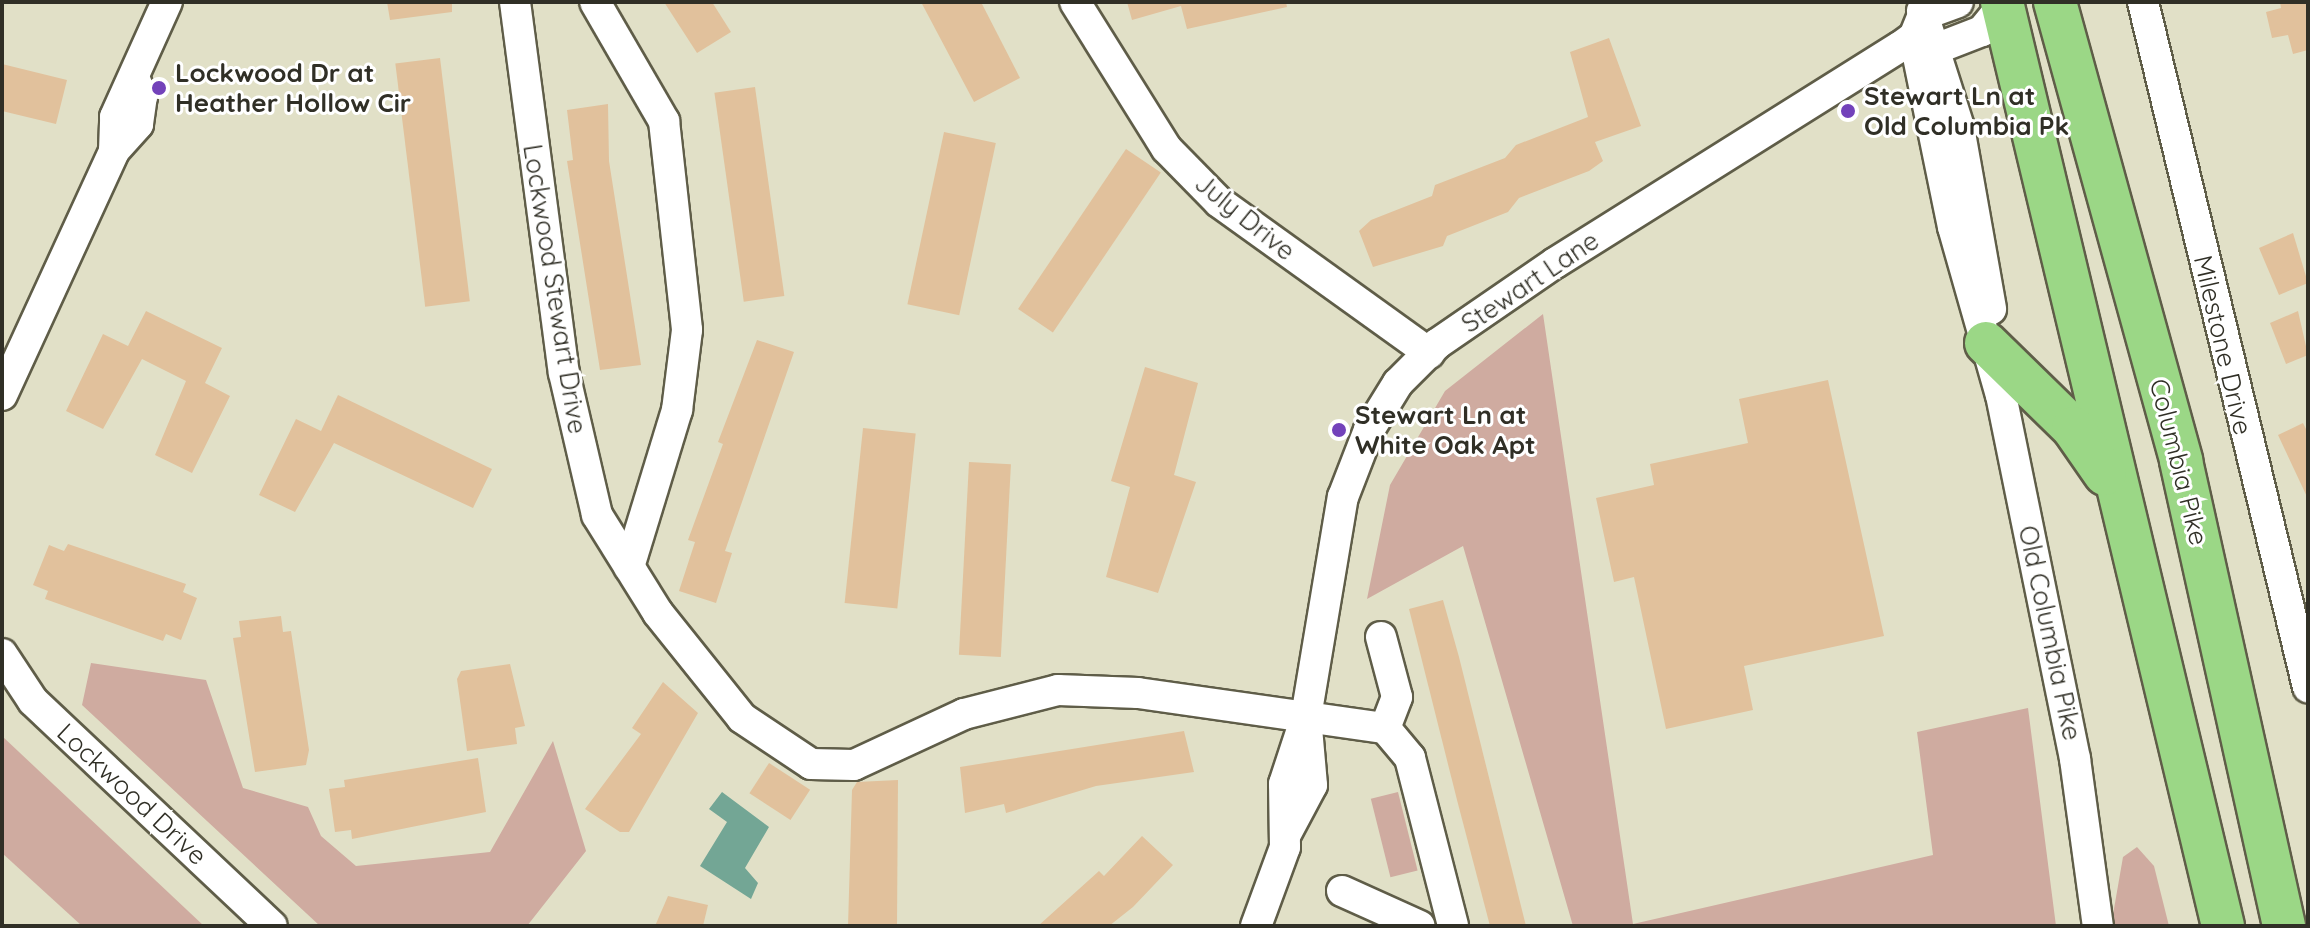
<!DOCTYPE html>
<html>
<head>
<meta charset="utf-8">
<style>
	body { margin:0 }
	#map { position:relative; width:2310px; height:928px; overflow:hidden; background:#e1e0c7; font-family:Quicksand,sans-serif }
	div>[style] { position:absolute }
	.green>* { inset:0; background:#cfaba0; transform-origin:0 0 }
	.water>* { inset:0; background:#73a695 }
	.building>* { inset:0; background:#e1c19c; transform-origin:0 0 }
	.roads { filter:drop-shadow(2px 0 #5f5d48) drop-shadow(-2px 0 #5f5d48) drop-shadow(0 2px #5f5d48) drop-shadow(0 -2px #5f5d48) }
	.minor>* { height:30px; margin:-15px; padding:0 15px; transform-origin:15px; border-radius:15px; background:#fff }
	.highway>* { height:42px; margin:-21px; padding:0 21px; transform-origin:21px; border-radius:21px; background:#9bd786 }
	.dots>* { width:22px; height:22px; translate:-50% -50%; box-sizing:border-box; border:4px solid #fff; border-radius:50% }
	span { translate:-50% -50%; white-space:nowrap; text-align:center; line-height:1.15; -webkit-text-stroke:6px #fff; paint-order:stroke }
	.poi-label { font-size:26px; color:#302f26; font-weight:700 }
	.left { translate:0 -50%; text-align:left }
	.street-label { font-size:26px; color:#302f26 }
	.frame { position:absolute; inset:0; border:4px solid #302f26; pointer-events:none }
</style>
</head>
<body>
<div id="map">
	<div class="green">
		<i style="clip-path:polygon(1543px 314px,1633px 924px,1933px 855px,1917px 732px,2028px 708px,2056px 926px,1573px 926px,1463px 546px,1367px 599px,1390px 485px,1445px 391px)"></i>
		<i style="clip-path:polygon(91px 663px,206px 680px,243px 788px,308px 807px,321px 836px,356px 866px,490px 852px,553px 741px,586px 851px,527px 926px,320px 926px,82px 705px)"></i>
		<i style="clip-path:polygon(2px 736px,204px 926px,82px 926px,2px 853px)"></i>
		<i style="left:1398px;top:792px;width:81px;height:28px;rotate:76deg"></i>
		<i style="clip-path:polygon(2137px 847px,2154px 866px,2169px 926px,2111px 926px,2123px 857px)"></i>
	</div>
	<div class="water">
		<i style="clip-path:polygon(722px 792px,769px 827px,745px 868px,758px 883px,751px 899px,700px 866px,727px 822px,709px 809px)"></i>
	</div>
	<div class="building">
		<i style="clip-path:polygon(387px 2px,452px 2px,452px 12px,390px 20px)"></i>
		<i style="clip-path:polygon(664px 2px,712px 2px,731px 32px,697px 53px)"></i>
		<i style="clip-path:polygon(921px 2px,981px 2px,1020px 78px,974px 102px)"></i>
		<i style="clip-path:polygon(1127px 2px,1286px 2px,1287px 7px,1187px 29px,1181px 6px,1132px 20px)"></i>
		<i style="clip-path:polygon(2280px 2px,2308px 2px,2308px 50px,2293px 54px,2288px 35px,2272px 38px,2266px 12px,2281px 8px)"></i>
		<i style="clip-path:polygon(1609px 38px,1641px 126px,1595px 142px,1603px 161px,1589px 171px,1519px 198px,1508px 212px,1447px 236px,1443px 246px,1373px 267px,1359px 231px,1371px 220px,1432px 196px,1435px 185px,1505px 158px,1516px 145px,1588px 117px,1570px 52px)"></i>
		<i style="left:440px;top:58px;width:245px;height:45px;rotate:83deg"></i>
		<i style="clip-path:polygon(2px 64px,67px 80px,56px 124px,2px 111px)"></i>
		<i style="left:755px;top:87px;width:211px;height:41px;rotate:82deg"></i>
		<i style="clip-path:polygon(608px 104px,609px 161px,641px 365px,600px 370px,567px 161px,573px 160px,567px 110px)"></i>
		<i style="left:944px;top:132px;width:53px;height:176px;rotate:12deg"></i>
		<i style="left:1126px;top:149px;width:42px;height:193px;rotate:34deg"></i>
		<i style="clip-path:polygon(2293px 233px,2308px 283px,2279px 295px,2259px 248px)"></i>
		<i style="clip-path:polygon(146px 311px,222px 348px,205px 383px,230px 396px,192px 473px,155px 455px,186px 381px,142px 359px,103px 429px,66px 411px,103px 334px,128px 346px)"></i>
		<i style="clip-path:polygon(2298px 311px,2308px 355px,2286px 364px,2270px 323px)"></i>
		<i style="clip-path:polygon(757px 340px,794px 352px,725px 551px,732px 553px,716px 603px,679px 591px,695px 542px,688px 540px,723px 444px,718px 442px)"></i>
		<i style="clip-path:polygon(1145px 367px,1198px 383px,1174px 475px,1196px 482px,1158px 593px,1106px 577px,1130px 487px,1111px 481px)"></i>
		<i style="clip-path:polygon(1828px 380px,1884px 636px,1744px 666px,1753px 710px,1666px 729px,1634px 577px,1614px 582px,1596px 498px,1654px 485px,1650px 464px,1748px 443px,1739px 399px)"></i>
		<i style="clip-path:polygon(338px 395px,492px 469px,473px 508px,334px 443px,295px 512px,259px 495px,296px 419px,321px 431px)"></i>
		<i style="clip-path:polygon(2303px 423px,2308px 433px,2308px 499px,2278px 435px)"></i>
		<i style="left:863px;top:428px;width:53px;height:176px;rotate:6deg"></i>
		<i style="left:969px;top:462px;width:42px;height:193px;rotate:3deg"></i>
		<i style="clip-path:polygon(68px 544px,186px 584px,183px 592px,197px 598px,181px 640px,166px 634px,163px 641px,45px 599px,48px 591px,33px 585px,49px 545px,64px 551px)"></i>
		<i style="clip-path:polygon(1443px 600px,1459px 657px,1526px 926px,1490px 926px,1457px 800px,1409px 609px)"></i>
		<i style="clip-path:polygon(281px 616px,283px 632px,291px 631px,309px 750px,306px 765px,255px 772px,233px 638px,241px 637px,239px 621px)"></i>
		<i style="clip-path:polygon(510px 664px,525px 726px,515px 728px,517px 744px,467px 751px,457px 679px,461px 671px)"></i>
		<i style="clip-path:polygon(663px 682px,698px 713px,629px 832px,620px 832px,585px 809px,641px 734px,632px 728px)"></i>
		<i style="clip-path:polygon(1184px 731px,1194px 772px,1096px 786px,1006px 813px,1004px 804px,965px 813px,960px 767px)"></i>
		<i style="clip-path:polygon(478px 758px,486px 812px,352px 839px,351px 830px,335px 832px,329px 789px,345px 787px,344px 780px)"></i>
		<i style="left:769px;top:763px;width:49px;height:36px;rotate:33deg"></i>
		<i style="clip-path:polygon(898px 780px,897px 926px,848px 926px,852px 790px,857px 782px)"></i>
		<i style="clip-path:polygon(1142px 836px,1173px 865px,1133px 907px,1109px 926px,1038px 926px,1099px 871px,1104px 876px)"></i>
		<i style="clip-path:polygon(668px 896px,708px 905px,703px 926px,655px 926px)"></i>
	</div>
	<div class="roads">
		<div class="minor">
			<i style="left:515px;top:2px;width:374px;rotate:82.5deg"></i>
			<i style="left:564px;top:373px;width:146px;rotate:76.9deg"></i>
			<i style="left:597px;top:515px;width:115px;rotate:58.1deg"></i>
			<i style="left:658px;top:613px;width:134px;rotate:51.3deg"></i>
			<i style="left:742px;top:718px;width:83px;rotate:33.7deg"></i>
			<i style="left:811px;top:764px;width:43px;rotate:1.3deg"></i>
			<i style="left:854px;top:765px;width:121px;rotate:-24.9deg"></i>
			<i style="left:964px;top:714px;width:97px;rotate:-14.3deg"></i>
			<i style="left:1058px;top:690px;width:80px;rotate:2.1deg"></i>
			<i style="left:1138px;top:693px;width:249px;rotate:8.1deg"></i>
			<i style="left:1385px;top:728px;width:39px;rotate:50deg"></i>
			<i style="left:1410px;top:758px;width:173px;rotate:75.6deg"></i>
			<i style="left:595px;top:2px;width:138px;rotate:59.9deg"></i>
			<i style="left:664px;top:121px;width:210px;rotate:83.7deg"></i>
			<i style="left:687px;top:330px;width:81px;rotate:97.1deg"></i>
			<i style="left:677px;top:410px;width:164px;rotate:107deg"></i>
			<i style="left:1075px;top:2px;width:173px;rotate:58deg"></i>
			<i style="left:1167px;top:149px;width:74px;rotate:45.5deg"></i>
			<i style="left:1219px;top:202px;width:259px;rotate:35.7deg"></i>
			<i style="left:2143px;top:2px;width:705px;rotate:76.46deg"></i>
			<i style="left:1922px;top:11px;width:122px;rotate:72.3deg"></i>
			<i style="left:1959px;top:127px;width:185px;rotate:80deg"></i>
			<i style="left:1914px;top:37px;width:194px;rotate:78.4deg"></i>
			<i style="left:1953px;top:227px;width:175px;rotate:74.1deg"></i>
			<i style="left:2001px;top:395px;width:371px;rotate:78.5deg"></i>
			<i style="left:2075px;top:759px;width:169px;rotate:82.2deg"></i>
			<i style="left:1938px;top:48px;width:47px;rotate:-21.1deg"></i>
			<i style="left:1982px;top:31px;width:33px;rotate:-51deg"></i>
			<i style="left:114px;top:151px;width:34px;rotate:-88deg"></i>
			<i style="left:115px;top:117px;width:126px;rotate:-65.7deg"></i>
			<i style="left:2px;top:395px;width:268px;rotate:-65.3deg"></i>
			<i style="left:114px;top:151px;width:36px;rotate:-48deg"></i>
			<i style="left:138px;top:124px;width:27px;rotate:-82deg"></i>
			<i style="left:142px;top:97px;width:18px;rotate:-112deg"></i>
			<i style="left:1381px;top:637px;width:62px;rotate:75.1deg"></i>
			<i style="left:1397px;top:697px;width:33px;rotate:111deg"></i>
			<i style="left:2px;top:654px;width:56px;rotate:56.6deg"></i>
			<i style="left:33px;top:701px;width:328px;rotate:43.3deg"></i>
			<i style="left:1287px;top:832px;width:53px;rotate:-62deg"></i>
			<i style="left:1312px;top:785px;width:68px;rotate:-95deg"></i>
			<i style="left:1342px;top:891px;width:85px;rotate:24.2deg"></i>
			<i style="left:1256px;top:926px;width:84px;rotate:-69.8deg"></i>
			<i style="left:1285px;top:847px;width:63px;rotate:-90.9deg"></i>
			<i style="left:1284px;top:784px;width:71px;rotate:-71.8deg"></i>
			<i style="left:1306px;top:717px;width:223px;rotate:-80.5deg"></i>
			<i style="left:1343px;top:497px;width:72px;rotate:-68.8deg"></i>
			<i style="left:1369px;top:430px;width:55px;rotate:-58.3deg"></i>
			<i style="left:1398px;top:383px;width:55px;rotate:-45deg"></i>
			<i style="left:1437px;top:344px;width:143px;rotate:-34.5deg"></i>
			<i style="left:1555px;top:263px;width:407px;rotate:-32.1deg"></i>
			<i style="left:1900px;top:47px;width:17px;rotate:-36deg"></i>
			<i style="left:1914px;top:37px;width:24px;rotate:-68deg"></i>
			<i style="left:1923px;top:15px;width:37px;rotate:-20deg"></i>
		</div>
		<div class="highway">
			<i style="left:2002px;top:2px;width:950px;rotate:76.55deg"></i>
			<i style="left:2055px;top:2px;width:476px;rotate:74.6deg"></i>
			<i style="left:2181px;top:461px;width:476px;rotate:77.5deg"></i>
			<i style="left:1986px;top:343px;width:122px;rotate:44.3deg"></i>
			<i style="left:2073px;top:428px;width:56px;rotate:55.2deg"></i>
		</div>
	</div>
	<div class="dots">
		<i style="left:159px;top:88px;background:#7342ba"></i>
		<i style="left:1848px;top:111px;background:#7342ba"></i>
		<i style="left:1339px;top:430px;background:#7342ba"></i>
	</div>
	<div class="poi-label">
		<span class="left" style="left:175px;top:88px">Lockwood Dr at<br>Heather Hollow Cir</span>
		<span class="left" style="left:1864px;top:111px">Stewart Ln at<br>Old Columbia Pk</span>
		<span class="left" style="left:1355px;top:430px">Stewart Ln at<br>White Oak Apt</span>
	</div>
	<div class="street-label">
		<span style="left:1245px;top:217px;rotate:39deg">July Drive</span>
		<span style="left:1530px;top:282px;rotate:-34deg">Stewart Lane</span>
		<span style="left:555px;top:289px;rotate:81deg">Lockwood Stewart Drive</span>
		<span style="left:2223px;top:345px;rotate:77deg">Milestone Drive</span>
		<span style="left:2179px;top:462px;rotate:76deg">Columbia Pike</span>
		<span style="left:2050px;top:633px;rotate:78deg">Old Columbia Pike</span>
		<span style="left:132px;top:794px;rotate:43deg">Lockwood Drive</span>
	</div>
	<div class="frame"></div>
</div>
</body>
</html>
